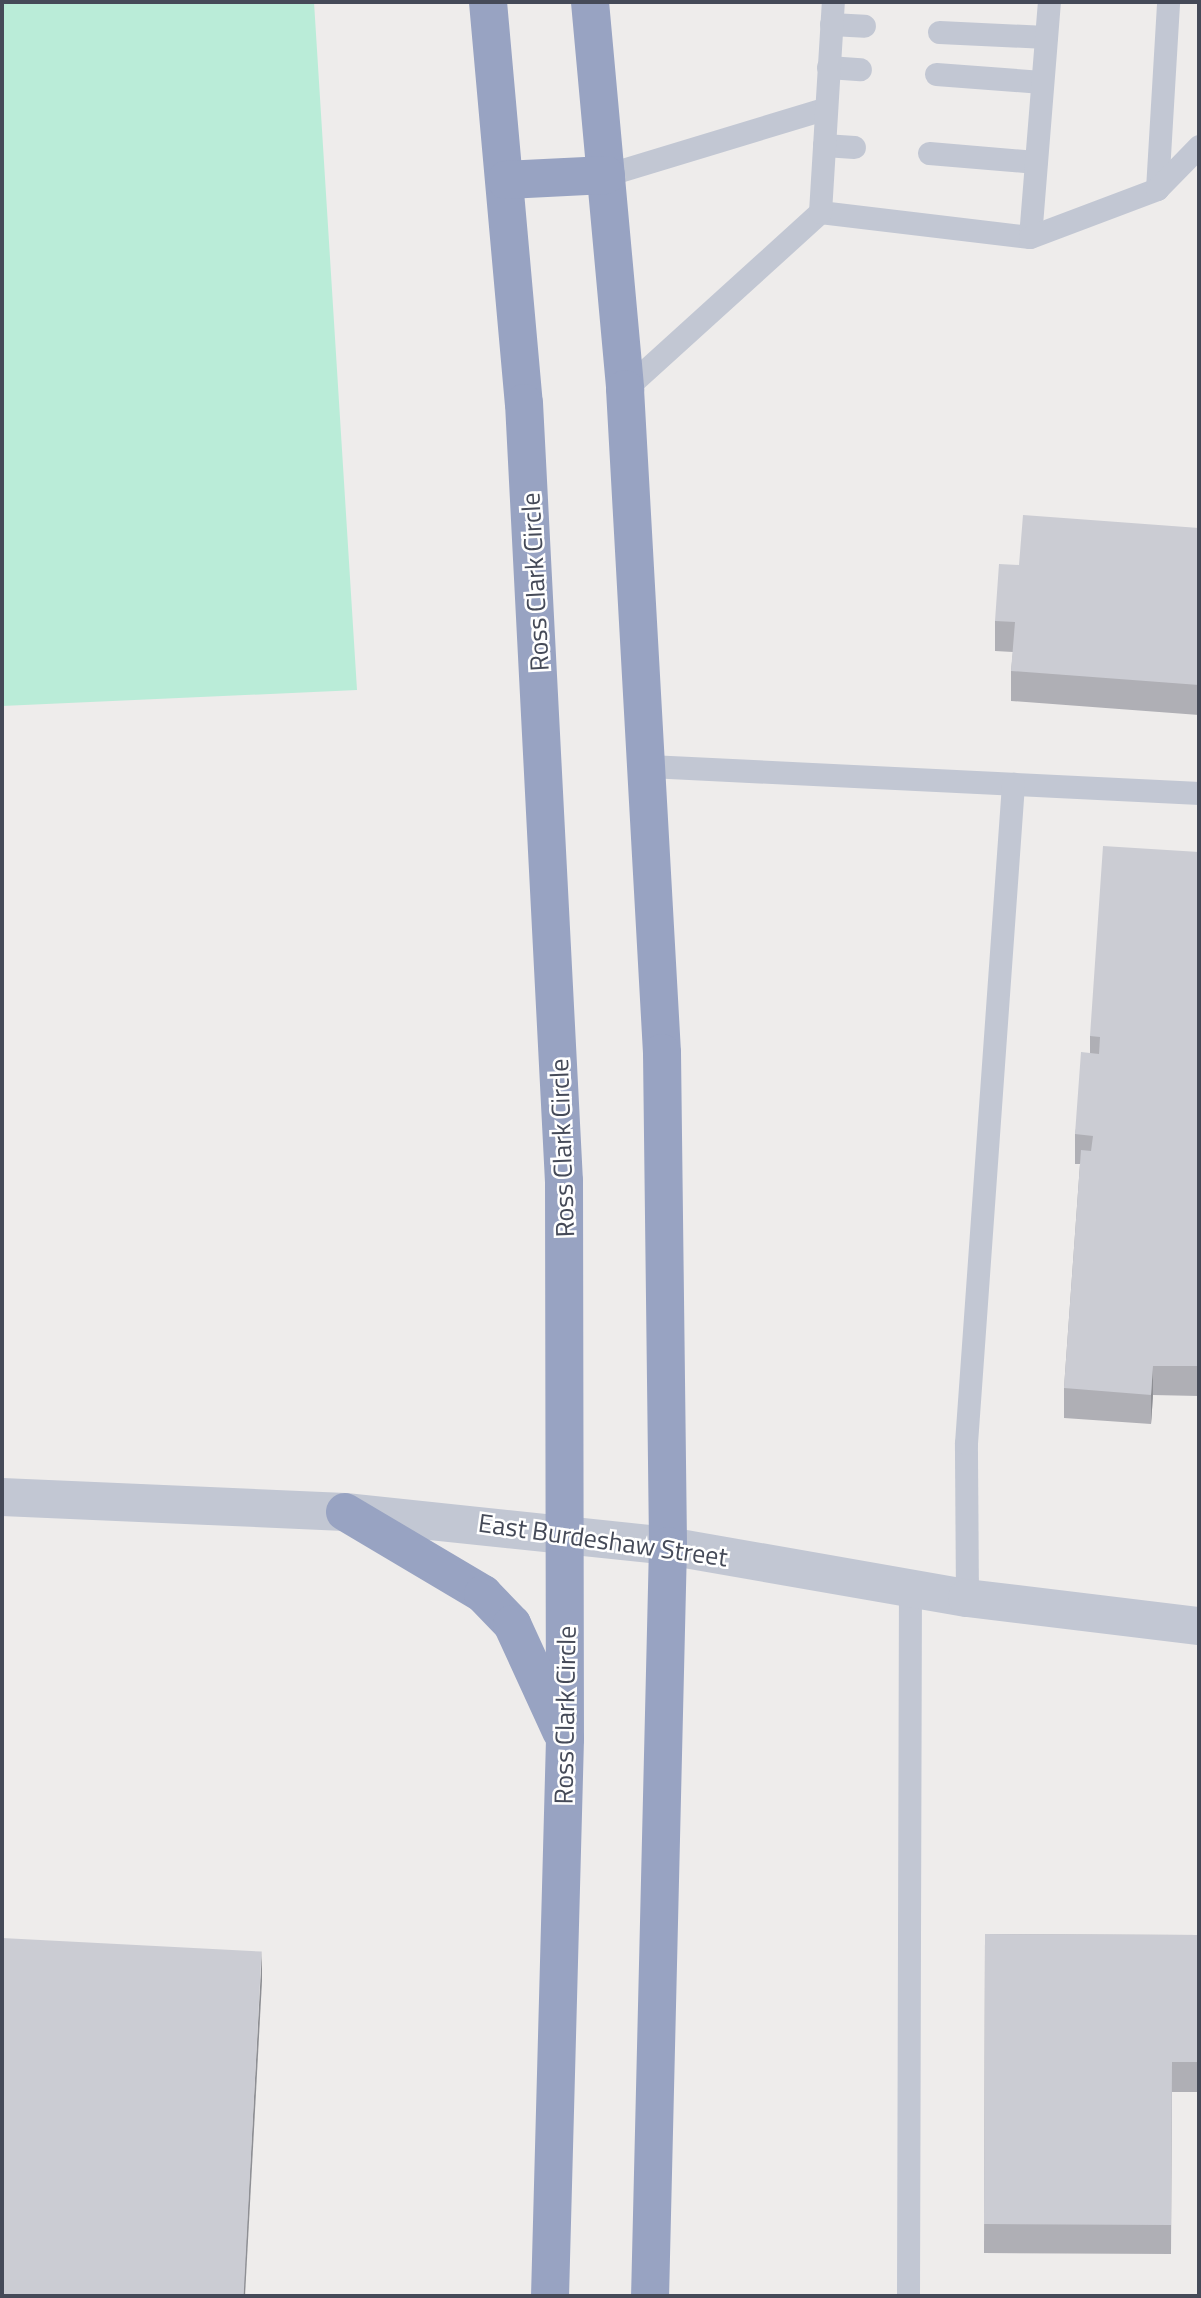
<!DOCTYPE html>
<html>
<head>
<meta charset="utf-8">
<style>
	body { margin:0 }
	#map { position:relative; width:1201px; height:2298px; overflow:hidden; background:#eeeceb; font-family:"Titillium Web",sans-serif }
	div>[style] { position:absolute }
	.green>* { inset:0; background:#baecd8 }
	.service>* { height:23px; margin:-11.5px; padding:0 11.5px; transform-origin:11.5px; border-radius:11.5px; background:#c2c7d3 }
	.minor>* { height:38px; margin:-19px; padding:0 19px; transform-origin:19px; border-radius:19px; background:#c2c7d3 }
	.tertiary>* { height:38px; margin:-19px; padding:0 19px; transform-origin:19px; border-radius:19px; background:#c2c7d3 }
	.trunk>* { height:38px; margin:-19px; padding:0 19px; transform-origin:19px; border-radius:19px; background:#98a3c2 }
	.wall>* { inset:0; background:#afafb5 }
	.shaded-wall>* { inset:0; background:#8e8f94 }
	.building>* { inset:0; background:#cbccd3; transform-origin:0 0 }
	span { translate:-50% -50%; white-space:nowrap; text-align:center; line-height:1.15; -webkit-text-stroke:5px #fff; paint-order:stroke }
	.street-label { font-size:26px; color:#454a58 }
	.frame { position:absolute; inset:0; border:4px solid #454a58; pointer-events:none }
</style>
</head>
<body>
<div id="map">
	<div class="green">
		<i style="clip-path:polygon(2px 2px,314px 2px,357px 690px,2px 706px)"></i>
	</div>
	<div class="service">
		<i style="left:831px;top:24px;width:33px;rotate:3deg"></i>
		<i style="left:939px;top:32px;width:107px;rotate:2.7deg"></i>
		<i style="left:828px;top:67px;width:32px;rotate:4deg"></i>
		<i style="left:936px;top:74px;width:106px;rotate:4.3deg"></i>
		<i style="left:824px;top:145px;width:30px;rotate:4deg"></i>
		<i style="left:929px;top:153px;width:107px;rotate:4.8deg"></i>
		<i style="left:606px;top:175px;width:230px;rotate:-16.9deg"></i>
		<i style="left:1157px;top:189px;width:187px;rotate:-86.6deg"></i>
		<i style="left:820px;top:212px;width:211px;rotate:6.8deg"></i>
		<i style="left:1030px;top:237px;width:236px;rotate:-85.4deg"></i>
		<i style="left:1030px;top:237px;width:136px;rotate:-20.7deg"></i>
		<i style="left:1157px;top:189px;width:60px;rotate:-45.7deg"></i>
		<i style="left:625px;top:389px;width:263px;rotate:-42.2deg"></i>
		<i style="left:820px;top:212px;width:210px;rotate:-86.5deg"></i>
		<i style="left:649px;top:766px;width:551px;rotate:2.81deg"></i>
		<i style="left:967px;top:1598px;width:155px;rotate:-90.4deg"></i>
		<i style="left:966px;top:1443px;width:661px;rotate:-85.92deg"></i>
		<i style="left:908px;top:2296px;width:707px;rotate:-89.84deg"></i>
	</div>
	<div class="minor">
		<i style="left:668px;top:1546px;width:303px;rotate:9.9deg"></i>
		<i style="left:967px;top:1598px;width:234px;rotate:6.9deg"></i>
	</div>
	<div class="tertiary">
		<i style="left:2px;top:1497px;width:343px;rotate:2.5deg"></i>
		<i style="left:345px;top:1512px;width:325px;rotate:6deg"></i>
	</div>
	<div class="trunk">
		<i style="left:488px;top:2px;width:403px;rotate:84.9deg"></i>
		<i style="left:524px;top:403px;width:779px;rotate:87.06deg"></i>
		<i style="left:564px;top:1181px;width:558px;rotate:89.9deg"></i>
		<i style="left:565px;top:1739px;width:557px;rotate:91.54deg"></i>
		<i style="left:590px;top:2px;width:389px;rotate:84.8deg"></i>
		<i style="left:625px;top:389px;width:665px;rotate:86.81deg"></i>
		<i style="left:662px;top:1053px;width:493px;rotate:89.3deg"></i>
		<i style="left:668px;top:1546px;width:750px;rotate:91.37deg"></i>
		<i style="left:506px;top:180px;width:100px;rotate:-2.9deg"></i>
		<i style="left:345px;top:1512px;width:161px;rotate:30.7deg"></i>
		<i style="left:483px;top:1594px;width:42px;rotate:46deg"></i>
		<i style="left:512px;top:1624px;width:118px;rotate:65.4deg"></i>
	</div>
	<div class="wall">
		<i style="clip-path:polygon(1199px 528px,1199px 715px,1011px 701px,1011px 671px,1013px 652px,995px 651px,995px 621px)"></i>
		<i style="clip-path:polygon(1199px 852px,1199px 1396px,1153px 1395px,1151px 1424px,1064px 1418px,1064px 1388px,1080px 1164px,1075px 1164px,1075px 1134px,1090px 1053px,1090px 1036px)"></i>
		<i style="clip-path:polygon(985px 1934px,1199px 1935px,1199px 2092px,1172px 2092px,1171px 2254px,984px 2253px)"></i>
	</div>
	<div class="shaded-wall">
		<i style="clip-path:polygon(1153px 1366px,1153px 1395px,1151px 1424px,1151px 1395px)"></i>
		<i style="clip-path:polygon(262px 1951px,262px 1981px,245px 2296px,243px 2296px)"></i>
	</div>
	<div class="building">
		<i style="clip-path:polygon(1023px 515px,1199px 528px,1199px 685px,1011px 671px,1015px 622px,995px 621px,999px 564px,1019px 565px)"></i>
		<i style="clip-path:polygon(1103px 846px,1199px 852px,1199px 1366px,1153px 1366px,1151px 1395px,1064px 1388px,1081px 1150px,1091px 1151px,1093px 1136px,1075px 1134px,1081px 1052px,1099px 1054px,1100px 1037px,1090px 1036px)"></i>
		<i style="clip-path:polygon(985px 1934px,1199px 1935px,1199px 2062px,1172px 2062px,1171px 2225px,984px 2224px)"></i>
		<i style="left:2px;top:1938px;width:260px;height:358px;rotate:3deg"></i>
	</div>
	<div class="street-label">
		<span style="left:535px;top:582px;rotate:-93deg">Ross Clark Circle</span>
		<span style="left:562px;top:1148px;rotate:-92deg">Ross Clark Circle</span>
		<span style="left:603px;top:1540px;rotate:8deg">East Burdeshaw Street</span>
		<span style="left:565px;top:1715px;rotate:-89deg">Ross Clark Circle</span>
	</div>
	<div class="frame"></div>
</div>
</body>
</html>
